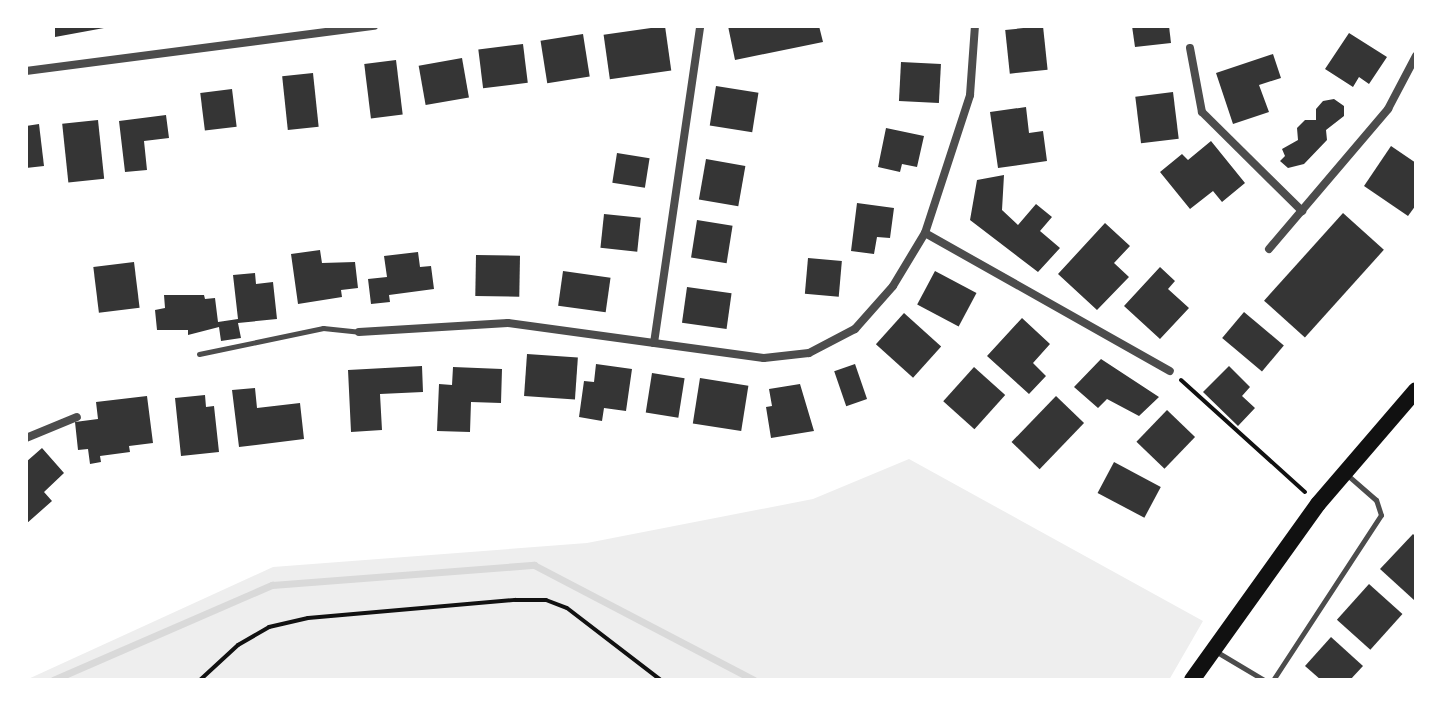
<!DOCTYPE html>
<html>
<head>
<meta charset="utf-8">
<style>
	body { margin:0 }
	#map { position:relative; width:1442px; height:706px; overflow:hidden; background:#fff; font-family:Spectral,serif }
	div>[style] { position:absolute }
	.green>* { inset:0; background:#eee }
	.stream>* { height:7px; margin:-3.5px; padding:0 3.5px; transform-origin:3.5px; border-radius:3.5px; background:#d9d9d9 }
	.building>* { inset:0; background:#353535; transform-origin:0 0 }
	.path>* { height:4px; margin:-2px; padding:0 2px; transform-origin:2px; border-radius:2px; background:#111 }
	.service>* { height:5px; margin:-2.5px; padding:0 2.5px; transform-origin:2.5px; border-radius:2.5px; background:#4c4c4c }
	.minor>* { height:8px; margin:-4px; padding:0 4px; transform-origin:4px; border-radius:4px; background:#4c4c4c }
	.primary>* { height:16px; margin:-8px; padding:0 8px; transform-origin:8px; border-radius:8px; background:#111 }
	span { translate:-50% -50%; white-space:nowrap; text-align:center; line-height:1.15; -webkit-text-stroke:6px #fff; paint-order:stroke }
	.frame { position:absolute; inset:0; border:28px solid #fff; pointer-events:none }
</style>
</head>
<body>
<div id="map">
	<div class="green">
		<i style="clip-path:polygon(909px 459px,1203px 621px,1169px 680px,26px 680px,273px 567px,587px 543px,813px 499px)"></i>
	</div>
	<div class="stream">
		<i style="left:53px;top:680px;width:239px;rotate:-23.5deg"></i>
		<i style="left:272px;top:585px;width:263px;rotate:-4.4deg"></i>
		<i style="left:534px;top:565px;width:248px;rotate:27.6deg"></i>
	</div>
	<div class="building">
		<i style="clip-path:polygon(55px 26px,104px 26px,104px 28px,55px 37px)"></i>
		<i style="left:665px;top:26px;width:45px;height:62px;rotate:82deg"></i>
		<i style="clip-path:polygon(728px 26px,819px 26px,823px 42px,735px 60px)"></i>
		<i style="left:1043px;top:26px;width:44px;height:38px;rotate:84deg"></i>
		<i style="clip-path:polygon(1132px 26px,1169px 26px,1171px 43px,1135px 47px)"></i>
		<i style="clip-path:polygon(1349px 33px,1387px 57px,1369px 84px,1359px 77px,1353px 87px,1325px 69px)"></i>
		<i style="left:583px;top:34px;width:43px;height:43px;rotate:81deg"></i>
		<i style="left:523px;top:44px;width:39px;height:45px;rotate:83deg"></i>
		<i style="clip-path:polygon(1273px 54px,1281px 78px,1259px 85px,1269px 112px,1233px 124px,1216px 73px)"></i>
		<i style="left:462px;top:58px;width:40px;height:44px;rotate:80deg"></i>
		<i style="left:396px;top:60px;width:55px;height:32px;rotate:83deg"></i>
		<i style="left:901px;top:62px;width:40px;height:39px;rotate:3deg"></i>
		<i style="left:313px;top:73px;width:54px;height:31px;rotate:84deg"></i>
		<i style="left:716px;top:86px;width:43px;height:40px;rotate:9deg"></i>
		<i style="left:232px;top:89px;width:38px;height:32px;rotate:83deg"></i>
		<i style="left:1173px;top:92px;width:47px;height:38px;rotate:83deg"></i>
		<i style="clip-path:polygon(1334px 99px,1344px 106px,1344px 116px,1326px 130px,1327px 140px,1304px 164px,1288px 168px,1280px 161px,1285px 156px,1282px 149px,1298px 140px,1297px 128px,1305px 120px,1316px 120px,1316px 109px,1323px 101px)"></i>
		<i style="clip-path:polygon(1026px 107px,1029px 133px,1043px 131px,1047px 161px,998px 168px,990px 112px)"></i>
		<i style="clip-path:polygon(166px 115px,169px 138px,144px 141px,147px 170px,125px 172px,119px 121px)"></i>
		<i style="left:98px;top:120px;width:59px;height:36px;rotate:84deg"></i>
		<i style="clip-path:polygon(39px 124px,44px 166px,26px 168px,26px 126px)"></i>
		<i style="clip-path:polygon(886px 128px,924px 136px,917px 167px,902px 164px,900px 172px,878px 167px)"></i>
		<i style="clip-path:polygon(1211px 141px,1245px 183px,1222px 202px,1213px 191px,1190px 209px,1160px 172px,1182px 154px,1188px 160px)"></i>
		<i style="clip-path:polygon(1391px 146px,1416px 163px,1416px 205px,1408px 216px,1364px 186px)"></i>
		<i style="left:617px;top:153px;width:33px;height:30px;rotate:9deg"></i>
		<i style="left:706px;top:159px;width:40px;height:41px;rotate:10deg"></i>
		<i style="clip-path:polygon(1004px 175px,1002px 210px,1018px 225px,1036px 204px,1052px 217px,1040px 231px,1060px 248px,1038px 272px,970px 220px,977px 180px)"></i>
		<i style="clip-path:polygon(857px 203px,894px 208px,890px 238px,877px 237px,874px 254px,851px 251px)"></i>
		<i style="left:1343px;top:213px;width:55px;height:118px;rotate:42deg"></i>
		<i style="left:604px;top:214px;width:37px;height:34px;rotate:6deg"></i>
		<i style="left:697px;top:220px;width:36px;height:38px;rotate:9deg"></i>
		<i style="clip-path:polygon(1105px 223px,1130px 246px,1114px 263px,1129px 277px,1097px 310px,1058px 274px)"></i>
		<i style="clip-path:polygon(320px 250px,322px 263px,355px 262px,358px 288px,341px 290px,342px 297px,298px 304px,291px 254px)"></i>
		<i style="clip-path:polygon(418px 252px,420px 267px,431px 266px,434px 289px,389px 295px,390px 302px,371px 304px,368px 279px,387px 277px,384px 256px)"></i>
		<i style="left:476px;top:255px;width:44px;height:41px;rotate:1deg"></i>
		<i style="left:808px;top:258px;width:34px;height:36px;rotate:5deg"></i>
		<i style="left:134px;top:262px;width:46px;height:41px;rotate:83deg"></i>
		<i style="clip-path:polygon(1160px 267px,1175px 281px,1168px 289px,1189px 308px,1160px 339px,1124px 306px)"></i>
		<i style="left:563px;top:271px;width:48px;height:35px;rotate:8deg"></i>
		<i style="left:935px;top:271px;width:47px;height:38px;rotate:28deg"></i>
		<i style="clip-path:polygon(255px 273px,256px 284px,273px 282px,277px 319px,238px 323px,241px 338px,221px 341px,219px 327px,188px 335px,188px 330px,157px 330px,155px 310px,165px 308px,164px 295px,204px 295px,205px 299px,215px 298px,218px 322px,238px 319px,233px 275px)"></i>
		<i style="left:687px;top:287px;width:45px;height:36px;rotate:8deg"></i>
		<i style="left:1244px;top:312px;width:52px;height:34px;rotate:40deg"></i>
		<i style="left:904px;top:313px;width:50px;height:42px;rotate:42deg"></i>
		<i style="clip-path:polygon(1022px 318px,1050px 344px,1033px 363px,1046px 376px,1029px 394px,987px 356px)"></i>
		<i style="left:527px;top:354px;width:51px;height:42px;rotate:4deg"></i>
		<i style="clip-path:polygon(1101px 359px,1159px 397px,1139px 416px,1107px 399px,1098px 408px,1074px 387px)"></i>
		<i style="clip-path:polygon(596px 364px,632px 369px,626px 411px,604px 408px,602px 421px,579px 417px,584px 381px,594px 382px)"></i>
		<i style="left:855px;top:364px;width:37px;height:22px;rotate:71deg"></i>
		<i style="clip-path:polygon(422px 366px,423px 392px,380px 394px,382px 430px,351px 432px,348px 370px)"></i>
		<i style="clip-path:polygon(1229px 366px,1250px 387px,1242px 396px,1255px 408px,1238px 426px,1203px 392px)"></i>
		<i style="clip-path:polygon(453px 367px,502px 369px,501px 403px,471px 402px,470px 432px,437px 431px,439px 384px,452px 385px)"></i>
		<i style="left:974px;top:367px;width:42px;height:46px;rotate:42deg"></i>
		<i style="left:652px;top:373px;width:33px;height:40px;rotate:9deg"></i>
		<i style="left:700px;top:378px;width:49px;height:46px;rotate:9deg"></i>
		<i style="clip-path:polygon(800px 384px,814px 431px,771px 438px,766px 407px,772px 406px,769px 389px)"></i>
		<i style="clip-path:polygon(255px 388px,257px 408px,300px 403px,304px 439px,239px 447px,232px 390px)"></i>
		<i style="clip-path:polygon(205px 395px,206px 407px,214px 406px,219px 452px,181px 456px,175px 398px)"></i>
		<i style="clip-path:polygon(147px 396px,153px 443px,129px 446px,130px 452px,100px 456px,101px 462px,90px 464px,88px 449px,78px 450px,75px 422px,98px 419px,96px 402px)"></i>
		<i style="left:1056px;top:396px;width:39px;height:64px;rotate:44deg"></i>
		<i style="left:1167px;top:410px;width:39px;height:44px;rotate:44deg"></i>
		<i style="clip-path:polygon(42px 448px,64px 473px,44px 492px,52px 501px,26px 524px,26px 462px)"></i>
		<i style="left:1114px;top:462px;width:53px;height:35px;rotate:28deg"></i>
		<i style="clip-path:polygon(1413px 534px,1416px 537px,1414px 600px,1380px 569px)"></i>
		<i style="left:1369px;top:584px;width:45px;height:48px;rotate:42deg"></i>
		<i style="clip-path:polygon(1331px 637px,1363px 666px,1350px 680px,1321px 680px,1305px 666px)"></i>
	</div>
	<div class="path">
		<i style="left:1181px;top:380px;width:167px;rotate:42.1deg"></i>
		<i style="left:200px;top:680px;width:52px;rotate:-42.6deg"></i>
		<i style="left:238px;top:645px;width:36px;rotate:-30deg"></i>
		<i style="left:269px;top:627px;width:40px;rotate:-13deg"></i>
		<i style="left:308px;top:618px;width:208px;rotate:-5deg"></i>
		<i style="left:515px;top:600px;width:31px"></i>
		<i style="left:546px;top:600px;width:22px;rotate:21deg"></i>
		<i style="left:567px;top:608px;width:118px;rotate:37.5deg"></i>
	</div>
	<div class="service">
		<i style="left:199px;top:354px;width:127px;rotate:-11.8deg"></i>
		<i style="left:323px;top:328px;width:36px;rotate:6deg"></i>
		<i style="left:1217px;top:652px;width:55px;rotate:30.8deg"></i>
		<i style="left:1273px;top:680px;width:197px;rotate:-56.8deg"></i>
		<i style="left:1381px;top:515px;width:16px;rotate:-108deg"></i>
		<i style="left:1376px;top:500px;width:37px;rotate:-139deg"></i>
	</div>
	<div class="minor">
		<i style="left:1190px;top:48px;width:65px;rotate:79.4deg"></i>
		<i style="left:1202px;top:112px;width:141px;rotate:44.7deg"></i>
		<i style="left:26px;top:71px;width:351px;rotate:-7.4deg"></i>
		<i style="left:925px;top:233px;width:281px;rotate:29.4deg"></i>
		<i style="left:1269px;top:249px;width:184px;rotate:-49.6deg"></i>
		<i style="left:1388px;top:109px;width:60px;rotate:-62.2deg"></i>
		<i style="left:359px;top:332px;width:149px;rotate:-3.5deg"></i>
		<i style="left:508px;top:323px;width:258px;rotate:7.8deg"></i>
		<i style="left:764px;top:358px;width:45px;rotate:-6.3deg"></i>
		<i style="left:809px;top:353px;width:52px;rotate:-27.6deg"></i>
		<i style="left:855px;top:329px;width:57px;rotate:-48.5deg"></i>
		<i style="left:893px;top:286px;width:62px;rotate:-58.9deg"></i>
		<i style="left:925px;top:233px;width:145px;rotate:-71.9deg"></i>
		<i style="left:970px;top:95px;width:69px;rotate:-85.9deg"></i>
		<i style="left:654px;top:343px;width:320px;rotate:-81.7deg"></i>
		<i style="left:26px;top:438px;width:55px;rotate:-22.4deg"></i>
	</div>
	<div class="primary">
		<i style="left:1192px;top:680px;width:216px;rotate:-54.4deg"></i>
		<i style="left:1318px;top:504px;width:150px;rotate:-49.3deg"></i>
	</div>
	<div class="frame"></div>
</div>
</body>
</html>
